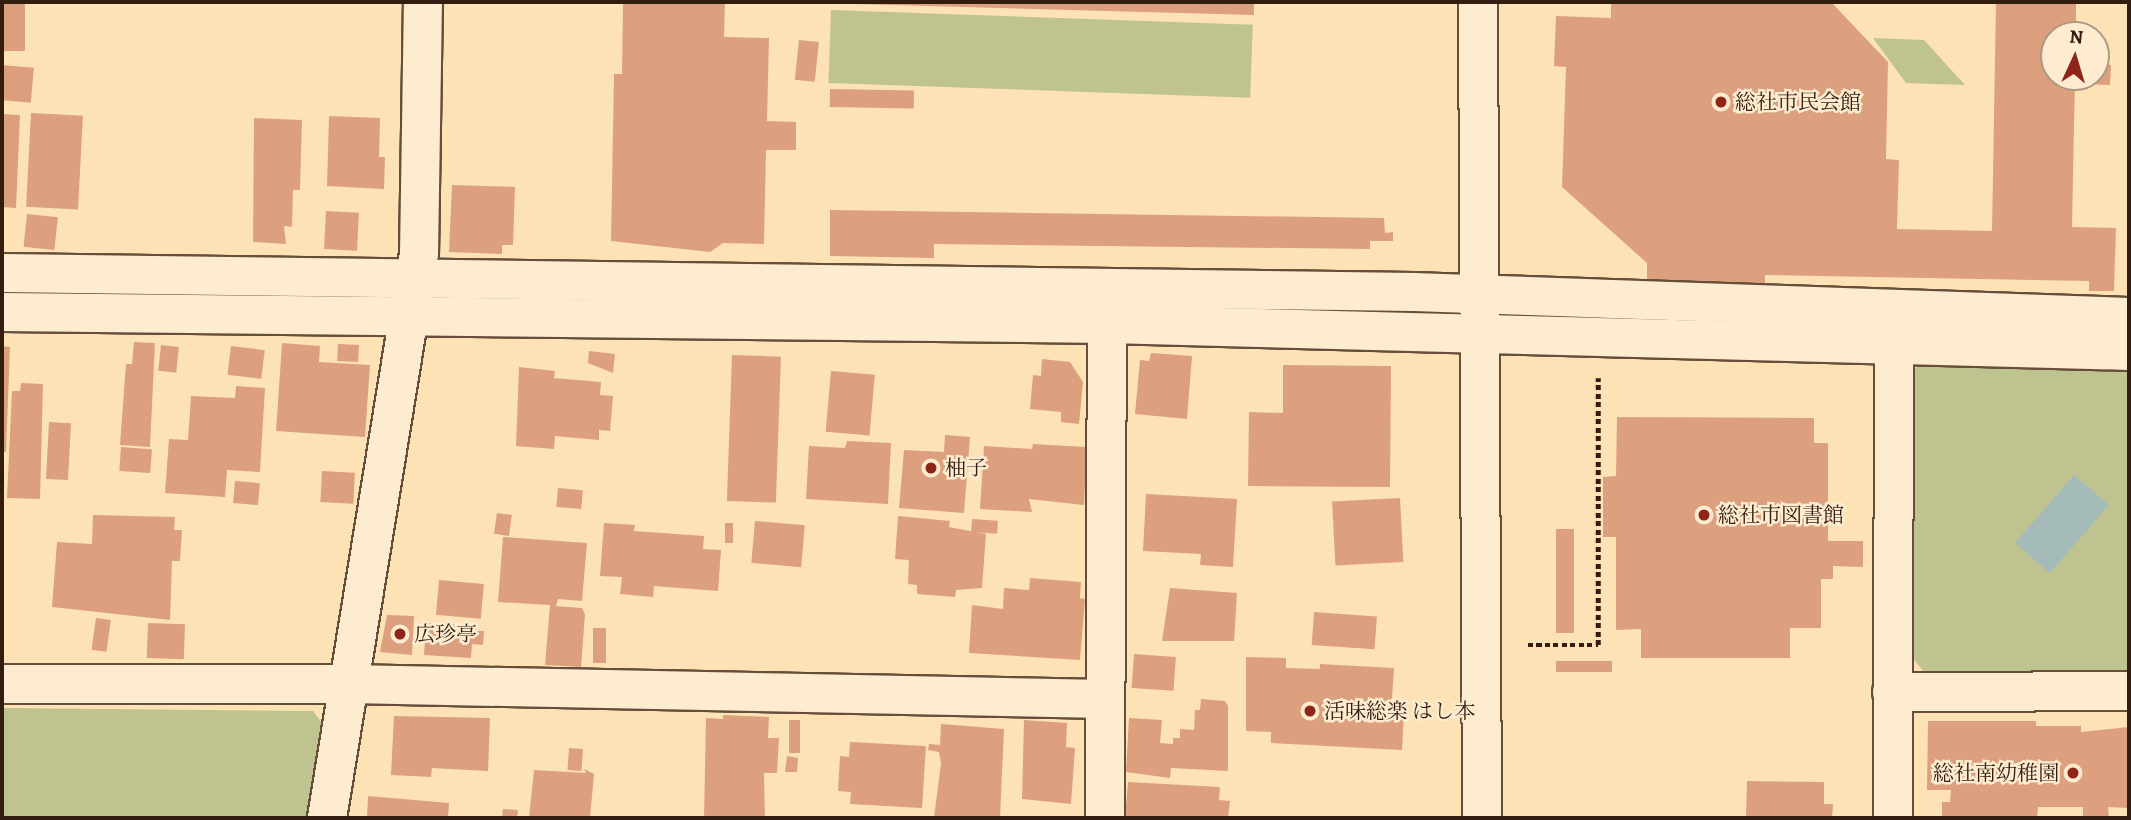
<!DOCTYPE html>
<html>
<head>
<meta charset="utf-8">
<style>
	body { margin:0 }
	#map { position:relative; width:2131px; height:820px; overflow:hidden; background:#fde2b6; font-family:Alegreya,"Noto Serif JP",serif }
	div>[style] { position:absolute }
	.green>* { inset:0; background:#bec38f; transform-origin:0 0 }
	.water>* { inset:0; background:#a4bbb9; transform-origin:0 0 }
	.building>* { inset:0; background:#dca07e; transform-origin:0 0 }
	.path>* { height:4.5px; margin-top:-2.25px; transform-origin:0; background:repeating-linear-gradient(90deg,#331c10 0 5px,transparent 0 8.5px) }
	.roads { filter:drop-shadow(2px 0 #664e3a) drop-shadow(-2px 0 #664e3a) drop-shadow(0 2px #664e3a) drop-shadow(0 -2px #664e3a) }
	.minor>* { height:38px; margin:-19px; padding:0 19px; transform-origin:19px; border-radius:19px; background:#feecd0 }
	.dots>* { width:19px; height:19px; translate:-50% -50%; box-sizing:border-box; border:4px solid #feecd0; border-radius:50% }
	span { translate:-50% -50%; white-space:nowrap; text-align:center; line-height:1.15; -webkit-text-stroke:5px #feecd0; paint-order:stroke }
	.poi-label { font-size:21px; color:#331c10 }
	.left { translate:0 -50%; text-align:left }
	.right { translate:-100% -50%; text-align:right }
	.frame { position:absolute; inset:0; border:4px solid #331c10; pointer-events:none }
	.north { position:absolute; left:2040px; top:21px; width:70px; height:70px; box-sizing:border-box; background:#feecd0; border:2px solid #ad9983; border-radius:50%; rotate:4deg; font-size:19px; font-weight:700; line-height:28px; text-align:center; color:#331c10 }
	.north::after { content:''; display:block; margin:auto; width:24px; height:32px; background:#8f2418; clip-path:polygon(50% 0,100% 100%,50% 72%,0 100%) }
</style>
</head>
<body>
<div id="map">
	<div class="green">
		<i style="left:831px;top:10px;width:422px;height:73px;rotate:2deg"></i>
		<i style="clip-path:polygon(1873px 38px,1924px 40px,1965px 85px,1906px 83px)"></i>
		<i style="clip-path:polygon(1931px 356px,2129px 364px,2129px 670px,1924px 672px,1910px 655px,1907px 375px)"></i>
		<i style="clip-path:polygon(2px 708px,313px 711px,322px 723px,307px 818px,2px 818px)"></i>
	</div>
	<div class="water">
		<i style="left:2074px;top:475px;width:46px;height:90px;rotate:41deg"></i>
	</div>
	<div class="building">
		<i style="left:2px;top:2px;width:23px;height:49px"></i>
		<i style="clip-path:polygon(623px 2px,725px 2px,724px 37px,769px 38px,767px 121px,796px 122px,796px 150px,766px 150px,764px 244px,723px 243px,710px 252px,611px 241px,614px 74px,622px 74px)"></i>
		<i style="clip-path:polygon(784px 2px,1254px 2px,1254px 15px)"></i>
		<i style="clip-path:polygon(1611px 2px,1831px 2px,1888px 62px,1886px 159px,1899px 160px,1897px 229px,1992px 231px,1996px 2px,2076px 2px,2076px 35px,2054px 35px,2054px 77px,2075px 77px,2072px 227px,2116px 228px,2114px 291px,2089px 291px,2089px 281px,1765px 275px,1765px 286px,1647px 284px,1647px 263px,1562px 187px,1566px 67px,1554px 66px,1556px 16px,1611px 18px)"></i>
		<i style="left:799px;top:40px;width:20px;height:40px;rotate:6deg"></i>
		<i style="clip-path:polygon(2096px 64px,2111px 65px,2110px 85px,2084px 84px,2085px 77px,2096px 77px)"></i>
		<i style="left:2px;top:65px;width:32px;height:35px;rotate:5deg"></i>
		<i style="left:830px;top:89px;width:84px;height:18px;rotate:1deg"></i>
		<i style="left:31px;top:113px;width:52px;height:94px;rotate:3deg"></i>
		<i style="clip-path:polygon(2px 114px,20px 115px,16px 208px,2px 207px)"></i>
		<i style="clip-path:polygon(329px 116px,380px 118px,379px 157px,385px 157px,384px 189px,327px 186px)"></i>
		<i style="clip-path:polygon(254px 118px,302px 120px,300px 190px,293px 190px,292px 227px,284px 226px,286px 244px,253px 242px)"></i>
		<i style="clip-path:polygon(452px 185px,515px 187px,513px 245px,502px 245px,502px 254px,449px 252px)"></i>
		<i style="clip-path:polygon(830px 210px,1384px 218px,1385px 233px,1393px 232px,1393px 241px,1370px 241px,1370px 249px,934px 244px,934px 258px,830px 256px)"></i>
		<i style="left:326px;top:211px;width:33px;height:38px;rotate:3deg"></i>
		<i style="left:27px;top:214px;width:31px;height:33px;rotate:6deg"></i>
		<i style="clip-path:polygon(134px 342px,155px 343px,150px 447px,120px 445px,126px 364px,132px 364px)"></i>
		<i style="clip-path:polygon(282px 343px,320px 346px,319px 362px,370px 365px,365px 437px,276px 431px)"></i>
		<i style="left:338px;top:344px;width:21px;height:17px;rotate:3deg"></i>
		<i style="left:161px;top:345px;width:18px;height:26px;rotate:6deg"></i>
		<i style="clip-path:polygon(2px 346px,10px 347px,6px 452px,2px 451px)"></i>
		<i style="left:231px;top:346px;width:34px;height:29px;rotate:7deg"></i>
		<i style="clip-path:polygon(589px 351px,615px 354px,613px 373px,588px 363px)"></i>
		<i style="clip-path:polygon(1151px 353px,1192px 356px,1187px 419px,1135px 414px,1140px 360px,1149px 361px)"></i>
		<i style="left:732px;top:355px;width:49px;height:146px;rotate:2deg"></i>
		<i style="clip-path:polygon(1042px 359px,1070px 362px,1083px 382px,1079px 424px,1061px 422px,1061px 412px,1030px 409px,1033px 375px,1041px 376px)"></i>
		<i style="clip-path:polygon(1283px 365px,1391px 366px,1390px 487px,1248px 486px,1249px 412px,1283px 413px)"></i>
		<i style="clip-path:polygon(519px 367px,555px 371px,554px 378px,601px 382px,600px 395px,613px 396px,610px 431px,599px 430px,599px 440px,555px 436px,554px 449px,516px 446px)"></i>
		<i style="left:831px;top:371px;width:44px;height:61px;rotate:5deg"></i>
		<i style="clip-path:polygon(21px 383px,43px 384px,40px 499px,7px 498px,12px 391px,20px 391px)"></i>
		<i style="clip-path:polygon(236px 386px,265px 388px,260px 472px,227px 470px,225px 497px,165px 493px,169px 439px,188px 440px,191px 396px,235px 398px)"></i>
		<i style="clip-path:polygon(1617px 417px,1814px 418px,1814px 443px,1828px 443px,1828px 541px,1863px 541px,1863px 567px,1833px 566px,1833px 579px,1821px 579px,1821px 628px,1790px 628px,1790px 658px,1641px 658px,1641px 629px,1616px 630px,1616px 537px,1603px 537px,1603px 477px,1616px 476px)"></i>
		<i style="left:49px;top:422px;width:22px;height:57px;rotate:3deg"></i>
		<i style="clip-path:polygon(945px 435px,970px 437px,964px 513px,899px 508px,904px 450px,944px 452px)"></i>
		<i style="clip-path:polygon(847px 441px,891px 443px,888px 504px,806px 499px,809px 446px,845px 448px)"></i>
		<i style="clip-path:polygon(1033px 444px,1087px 447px,1084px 505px,1029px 499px,1032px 512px,980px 509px,984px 446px,1032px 449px)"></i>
		<i style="left:121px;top:447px;width:31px;height:24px;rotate:4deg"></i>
		<i style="left:322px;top:471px;width:33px;height:31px;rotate:3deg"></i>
		<i style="left:235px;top:481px;width:25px;height:22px;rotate:5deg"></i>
		<i style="left:558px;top:488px;width:25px;height:19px;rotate:5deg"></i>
		<i style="clip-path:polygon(1146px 494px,1237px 499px,1233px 567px,1200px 565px,1201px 554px,1143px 551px)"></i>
		<i style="left:1400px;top:498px;width:64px;height:68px;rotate:87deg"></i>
		<i style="left:497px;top:513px;width:15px;height:21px;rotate:8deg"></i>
		<i style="clip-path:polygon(93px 515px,175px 517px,174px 530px,182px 530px,180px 561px,172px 561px,170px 620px,52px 607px,57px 542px,92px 544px)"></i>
		<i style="clip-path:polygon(898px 516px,950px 521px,949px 527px,986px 534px,982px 588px,956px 590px,955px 597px,917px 594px,917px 585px,908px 584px,909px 560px,895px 559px)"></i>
		<i style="left:972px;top:519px;width:26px;height:13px;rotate:4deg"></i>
		<i style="left:755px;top:521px;width:50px;height:42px;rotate:5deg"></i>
		<i style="clip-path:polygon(604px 523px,635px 525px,634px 531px,704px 536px,703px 549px,721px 550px,718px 591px,654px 586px,653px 597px,620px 594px,622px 577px,600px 576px)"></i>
		<i style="left:725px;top:523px;width:8px;height:20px"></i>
		<i style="left:1556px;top:529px;width:18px;height:104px"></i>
		<i style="clip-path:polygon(503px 537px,587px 543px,582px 601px,558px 599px,556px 606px,582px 608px,585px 614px,581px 667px,545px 665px,550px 605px,498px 602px)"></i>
		<i style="clip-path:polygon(1030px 578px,1081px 582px,1080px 598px,1085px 599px,1080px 660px,969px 653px,972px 605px,1003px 609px,1004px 588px,1029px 590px)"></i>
		<i style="left:439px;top:580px;width:45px;height:35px;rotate:5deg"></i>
		<i style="clip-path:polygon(1170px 588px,1237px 593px,1234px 641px,1162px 641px)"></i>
		<i style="left:1314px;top:612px;width:63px;height:33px;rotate:4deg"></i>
		<i style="clip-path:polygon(387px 615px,414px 616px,412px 655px,380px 652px)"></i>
		<i style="left:96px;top:618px;width:15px;height:32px;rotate:8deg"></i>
		<i style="left:148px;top:623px;width:37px;height:35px;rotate:2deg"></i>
		<i style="clip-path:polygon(426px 623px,477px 625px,476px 631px,484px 631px,483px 645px,472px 644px,471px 658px,424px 655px)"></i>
		<i style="left:593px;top:628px;width:13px;height:35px"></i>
		<i style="left:1134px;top:654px;width:42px;height:34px;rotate:4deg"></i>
		<i style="clip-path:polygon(1246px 657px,1286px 658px,1286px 668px,1320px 669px,1320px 664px,1394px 668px,1391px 713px,1404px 713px,1402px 750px,1271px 743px,1271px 732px,1246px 731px)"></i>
		<i style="left:1556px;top:661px;width:56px;height:11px"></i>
		<i style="clip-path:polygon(1201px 699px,1225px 701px,1228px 706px,1228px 771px,1171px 768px,1170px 778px,1126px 772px,1129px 718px,1162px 720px,1160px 743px,1173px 744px,1173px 738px,1180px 738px,1180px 729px,1194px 730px,1195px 710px,1200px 710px)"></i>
		<i style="clip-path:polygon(723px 715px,769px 717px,768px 738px,779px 738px,777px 773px,764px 773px,765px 818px,704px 818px,706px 718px,723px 719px)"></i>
		<i style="clip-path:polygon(394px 716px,490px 718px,488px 771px,432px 768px,431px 777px,391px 775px)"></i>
		<i style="left:789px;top:720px;width:11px;height:33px"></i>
		<i style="clip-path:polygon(1024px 720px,1067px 723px,1066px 747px,1075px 748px,1071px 804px,1022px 799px)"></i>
		<i style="clip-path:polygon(1928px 721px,2036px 721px,2036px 726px,2081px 726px,2081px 732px,2129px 727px,2129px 808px,2108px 807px,2109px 818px,2083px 818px,2083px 807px,2038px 807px,2037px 818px,1942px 818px,1942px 802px,1950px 802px,1951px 790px,1927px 790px)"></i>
		<i style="clip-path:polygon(941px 724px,1004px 729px,1000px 818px,934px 818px,941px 763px,939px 752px,928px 750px,929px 744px,940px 745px)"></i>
		<i style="clip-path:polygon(850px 742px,926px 746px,922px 808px,850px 804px,851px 792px,838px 791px,840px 756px,849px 757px)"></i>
		<i style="left:569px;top:748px;width:14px;height:22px;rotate:4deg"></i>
		<i style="clip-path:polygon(787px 756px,798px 758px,797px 772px,785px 772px)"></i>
		<i style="clip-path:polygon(584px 769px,594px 774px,590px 818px,529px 818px,534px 770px,586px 773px)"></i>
		<i style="clip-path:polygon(1747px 781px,1824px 782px,1824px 804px,1833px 804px,1832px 818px,1746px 818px)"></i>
		<i style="clip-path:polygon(1128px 782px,1220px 787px,1219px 800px,1230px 801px,1228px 818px,1125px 818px)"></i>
		<i style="clip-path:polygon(368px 796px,449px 803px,448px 818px,367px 818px)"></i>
		<i style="clip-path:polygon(503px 809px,518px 810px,517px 818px,502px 818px)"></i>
	</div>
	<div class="path">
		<i style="left:1528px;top:645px;width:70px"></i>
		<i style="left:1598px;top:645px;width:267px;rotate:-90deg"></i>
	</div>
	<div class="roads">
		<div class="minor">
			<i style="left:1478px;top:2px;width:816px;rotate:89.72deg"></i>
			<i style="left:2px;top:273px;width:1412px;rotate:0.77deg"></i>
			<i style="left:1414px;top:292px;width:715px;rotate:2deg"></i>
			<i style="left:2px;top:312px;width:1106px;rotate:0.62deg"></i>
			<i style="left:1108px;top:324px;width:1021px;rotate:1.51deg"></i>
			<i style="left:2px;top:684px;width:347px"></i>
			<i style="left:349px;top:684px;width:756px;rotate:1.14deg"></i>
			<i style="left:1892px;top:692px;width:237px;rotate:-0.2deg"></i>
			<i style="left:327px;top:818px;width:571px;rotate:-80.74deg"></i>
			<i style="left:419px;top:254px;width:252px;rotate:-89.1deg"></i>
			<i style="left:1105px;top:818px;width:519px;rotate:-89.78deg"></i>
			<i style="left:1893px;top:818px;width:498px;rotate:-89.9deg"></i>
		</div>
	</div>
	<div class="dots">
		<i style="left:1721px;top:102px;background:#8f2418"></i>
		<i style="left:931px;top:468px;background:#8f2418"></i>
		<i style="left:1704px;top:515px;background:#8f2418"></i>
		<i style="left:400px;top:634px;background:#8f2418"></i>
		<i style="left:1310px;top:711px;background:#8f2418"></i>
		<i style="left:2073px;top:773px;background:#8f2418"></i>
	</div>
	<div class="poi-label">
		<span class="left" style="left:1735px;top:102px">総社市民会館</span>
		<span class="left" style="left:945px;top:468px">柚子</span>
		<span class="left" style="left:1718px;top:515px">総社市図書館</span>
		<span class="left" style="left:414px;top:634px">広珍亭</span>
		<span class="left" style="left:1324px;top:711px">活味総楽 はし本</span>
		<span class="right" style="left:2059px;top:773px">総社南幼稚園</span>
	</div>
	<div class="frame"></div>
	<div class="north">N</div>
</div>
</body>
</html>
